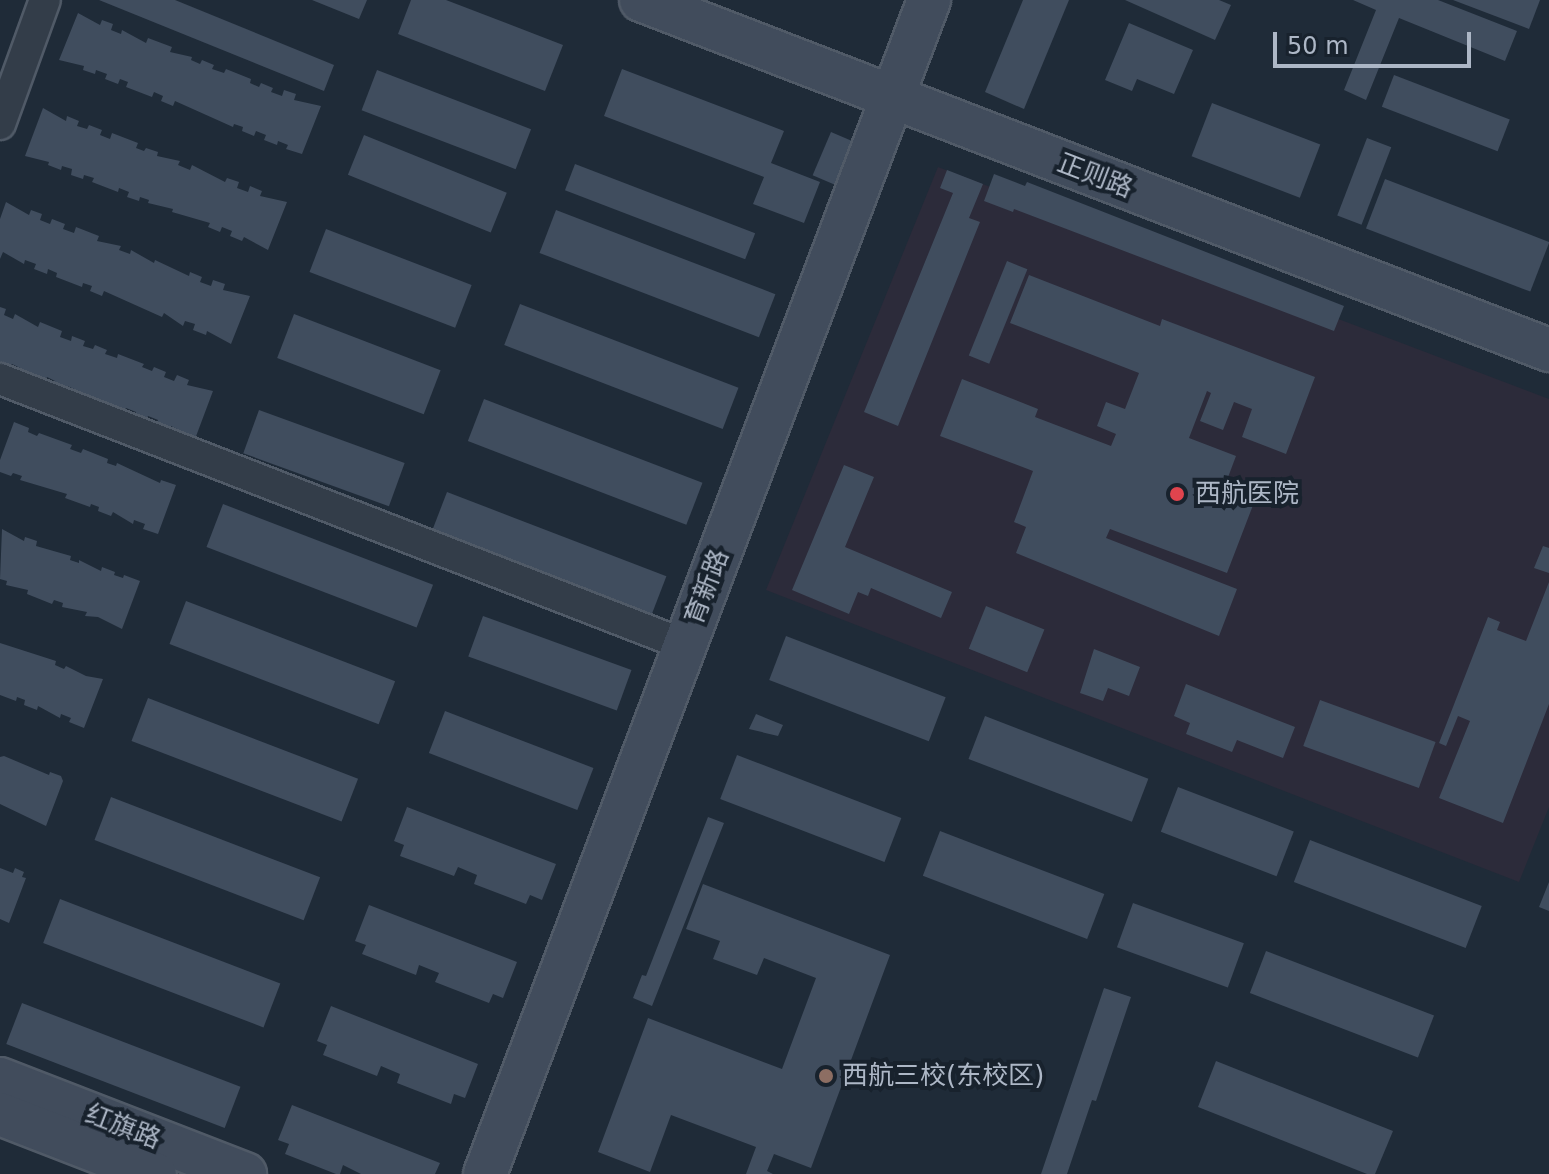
<!DOCTYPE html>
<html>
<head>
<meta charset="utf-8">
<style>
	body { margin:0 }
	#map { position:relative; width:1549px; height:1174px; overflow:hidden; background:#1f2b38; font-family:"DejaVu Sans","Noto Sans SC",sans-serif }
	div>[style] { position:absolute }
	.medical>* { inset:0; background:#2c2b3a }
	.building>* { inset:0; background:#404d5e; transform-origin:0 0 }
	.roads { filter:drop-shadow(2px 0 #505a67) drop-shadow(-2px 0 #505a67) drop-shadow(0 2px #505a67) drop-shadow(0 -2px #505a67) }
	.street>* { height:30px; margin:-15px; padding:0 15px; transform-origin:15px; border-radius:15px; background:#333d49 }
	.secondary>* { height:42px; margin:-21px; padding:0 21px; transform-origin:21px; border-radius:21px; background:#414c5c }
	.dots>* { width:22px; height:22px; translate:-50% -50%; box-sizing:border-box; border:4px solid #18222d; border-radius:50% }
	span { translate:-50% -50%; white-space:nowrap; text-align:center; line-height:1.15; -webkit-text-stroke:8px #18222d; paint-order:stroke }
	.street-label { font-size:26px; color:#adb7c6 }
	.poi-label { font-size:26px; color:#adb7c6 }
	.left { translate:0 -50%; text-align:left }
	.scale { position:absolute; left:1273px; top:32px; width:198px; height:36px; box-sizing:border-box; border:4px solid #adb7c6; border-top:0; padding-left:10px; font-size:24px; line-height:28px; white-space:nowrap; color:#adb7c6; -webkit-text-stroke:6px #18222d; paint-order:stroke }
</style>
</head>
<body>
<div id="map">
	<div class="medical">
		<i style="clip-path:polygon(938px 167px,1549px 399px,1549px 807px,1519px 882px,766px 590px)"></i>
	</div>
	<div class="building">
		<i style="clip-path:polygon(99px 0,175px 0,334px 65px,324px 91px)"></i>
		<i style="clip-path:polygon(312px 0,367px 0,359px 19px)"></i>
		<i style="clip-path:polygon(411px 0,446px 0,563px 45px,545px 91px,398px 34px)"></i>
		<i style="clip-path:polygon(1023px 0,1069px 0,1024px 109px,985px 92px)"></i>
		<i style="clip-path:polygon(1125px 0,1219px 0,1231px 5px,1215px 40px)"></i>
		<i style="clip-path:polygon(1353px 0,1438px 0,1517px 31px,1505px 61px,1399px 18px,1366px 100px,1344px 90px,1376px 10px)"></i>
		<i style="clip-path:polygon(1453px 0,1540px 0,1529px 29px)"></i>
		<i style="clip-path:polygon(78px 13px,100px 25px,102px 20px,113px 24px,111px 30px,121px 34px,122px 30px,146px 43px,148px 38px,172px 47px,170px 52px,192px 57px,191px 60px,200px 64px,202px 60px,214px 65px,212px 69px,224px 73px,226px 69px,251px 79px,250px 83px,259px 87px,261px 83px,273px 88px,271px 92px,282px 96px,284px 90px,296px 94px,294px 100px,321px 106px,302px 154px,286px 149px,288px 145px,278px 141px,277px 145px,264px 140px,266px 135px,256px 131px,254px 136px,242px 131px,243px 127px,234px 124px,233px 127px,175px 101px,173px 106px,161px 101px,163px 96px,154px 92px,152px 97px,126px 87px,128px 82px,120px 79px,118px 84px,105px 79px,107px 74px,96px 70px,95px 74px,83px 70px,84px 66px,59px 60px)"></i>
		<i style="clip-path:polygon(1129px 23px,1193px 50px,1174px 94px,1137px 79px,1132px 91px,1105px 80px)"></i>
		<i style="clip-path:polygon(622px 69px,784px 131px,771px 163px,820px 182px,804px 223px,753px 204px,764px 177px,604px 116px)"></i>
		<i style="left:377px;top:70px;width:165px;height:43px;rotate:21deg"></i>
		<i style="left:1394px;top:75px;width:124px;height:34px;rotate:21deg"></i>
		<i style="left:1212px;top:103px;width:116px;height:57px;rotate:21deg"></i>
		<i style="clip-path:polygon(43px 108px,66px 121px,67px 116px,79px 121px,77px 126px,87px 129px,89px 125px,102px 130px,100px 135px,110px 139px,112px 133px,138px 143px,136px 148px,144px 151px,146px 148px,158px 152px,157px 156px,180px 161px,178px 165px,190px 170px,192px 165px,225px 182px,227px 178px,239px 182px,237px 188px,248px 192px,250px 186px,262px 191px,260px 196px,287px 202px,268px 250px,244px 237px,242px 241px,230px 236px,232px 231px,222px 227px,220px 232px,208px 227px,210px 223px,172px 212px,173px 209px,148px 203px,149px 200px,140px 197px,139px 201px,127px 197px,129px 192px,119px 188px,118px 192px,92px 182px,94px 178px,84px 175px,83px 179px,71px 175px,72px 169px,62px 166px,61px 170px,48px 165px,49px 162px,25px 156px)"></i>
		<i style="left:831px;top:132px;width:28px;height:47px;rotate:23deg"></i>
		<i style="left:364px;top:135px;width:154px;height:43px;rotate:22deg"></i>
		<i style="left:1367px;top:138px;width:26px;height:83px;rotate:21deg"></i>
		<i style="left:575px;top:164px;width:193px;height:28px;rotate:21deg"></i>
		<i style="clip-path:polygon(947px 170px,983px 184px,969px 218px,980px 222px,898px 426px,864px 412px,953px 193px,940px 188px)"></i>
		<i style="clip-path:polygon(994px 174px,1025px 186px,1027px 182px,1344px 306px,1334px 331px,1014px 209px,1013px 212px,984px 201px)"></i>
		<i style="left:1385px;top:179px;width:176px;height:53px;rotate:21deg"></i>
		<i style="clip-path:polygon(6px 202px,29px 215px,31px 210px,42px 214px,40px 220px,50px 224px,52px 219px,65px 224px,63px 229px,74px 233px,76px 227px,99px 236px,97px 241px,121px 246px,119px 250px,130px 254px,131px 250px,154px 263px,155px 260px,189px 276px,190px 272px,202px 277px,200px 282px,211px 286px,213px 280px,225px 284px,223px 290px,250px 296px,231px 344px,207px 331px,206px 335px,193px 330px,195px 324px,185px 321px,183px 326px,164px 313px,162px 317px,104px 291px,102px 296px,90px 291px,92px 286px,83px 283px,82px 287px,56px 277px,57px 273px,48px 269px,47px 274px,34px 269px,36px 264px,25px 260px,24px 264px,3px 252px,0 259px,0 219px)"></i>
		<i style="left:556px;top:210px;width:235px;height:46px;rotate:21deg"></i>
		<i style="left:326px;top:229px;width:156px;height:46px;rotate:21deg"></i>
		<i style="left:1007px;top:261px;width:22px;height:102px;rotate:22deg"></i>
		<i style="clip-path:polygon(1029px 275px,1160px 326px,1162px 319px,1315px 377px,1286px 454px,1242px 437px,1252px 409px,1234px 402px,1223px 430px,1200px 421px,1211px 393px,1207px 391px,1189px 438px,1236px 456px,1224px 488px,1255px 500px,1227px 573px,1110px 529px,1106px 538px,1237px 589px,1219px 636px,1016px 553px,1026px 527px,1014px 522px,1033px 471px,940px 436px,962px 379px,1038px 409px,1035px 417px,1111px 446px,1116px 434px,1097px 426px,1106px 402px,1125px 409px,1139px 373px,1010px 323px)"></i>
		<i style="left:520px;top:304px;width:234px;height:44px;rotate:21deg"></i>
		<i style="clip-path:polygon(0 307px,6px 309px,4px 315px,13px 319px,15px 314px,38px 327px,40px 322px,62px 331px,60px 337px,71px 341px,72px 336px,85px 341px,83px 346px,93px 349px,95px 345px,107px 350px,105px 354px,117px 358px,118px 354px,144px 364px,142px 367px,152px 371px,154px 367px,166px 372px,164px 377px,174px 381px,177px 375px,189px 380px,187px 385px,213px 391px,195px 439px,171px 426px,169px 430px,157px 425px,158px 420px,148px 416px,146px 421px,134px 416px,136px 412px,126px 408px,125px 411px,67px 386px,65px 391px,53px 386px,55px 381px,47px 377px,45px 382px,19px 372px,20px 368px,12px 364px,10px 368px,0 365px)"></i>
		<i style="left:294px;top:314px;width:157px;height:47px;rotate:21deg"></i>
		<i style="left:484px;top:399px;width:234px;height:45px;rotate:21deg"></i>
		<i style="left:259px;top:410px;width:155px;height:46px;rotate:20deg"></i>
		<i style="clip-path:polygon(14px 422px,29px 428px,28px 432px,37px 436px,39px 433px,72px 445px,70px 449px,81px 453px,83px 449px,108px 459px,107px 463px,116px 466px,117px 463px,160px 483px,161px 480px,176px 485px,158px 534px,143px 529px,145px 524px,134px 520px,133px 524px,113px 512px,111px 516px,98px 511px,99px 507px,91px 504px,90px 507px,65px 498px,67px 494px,20px 480px,22px 476px,13px 473px,11px 476px,0 472px,0 460px)"></i>
		<i style="clip-path:polygon(844px 465px,874px 477px,845px 547px,952px 592px,941px 618px,871px 588px,868px 596px,858px 592px,849px 614px,792px 590px)"></i>
		<i style="left:447px;top:492px;width:235px;height:44px;rotate:21deg"></i>
		<i style="left:223px;top:504px;width:225px;height:46px;rotate:21deg"></i>
		<i style="clip-path:polygon(2px 529px,24px 541px,25px 537px,37px 541px,36px 546px,71px 556px,70px 560px,79px 563px,79px 560px,101px 571px,102px 567px,115px 572px,114px 575px,123px 578px,124px 575px,140px 581px,122px 629px,98px 617px,85px 616px,87px 612px,62px 607px,63px 603px,54px 600px,52px 604px,27px 594px,28px 590px,6px 585px,7px 581px,0 579px)"></i>
		<i style="clip-path:polygon(1543px 546px,1549px 548px,1549px 573px,1534px 568px)"></i>
		<i style="clip-path:polygon(1549px 582px,1549px 704px,1503px 823px,1439px 798px,1470px 721px,1458px 716px,1446px 746px,1439px 743px,1488px 617px,1500px 622px,1497px 630px,1526px 641px)"></i>
		<i style="left:186px;top:601px;width:224px;height:46px;rotate:21deg"></i>
		<i style="left:986px;top:606px;width:63px;height:46px;rotate:22deg"></i>
		<i style="left:483px;top:616px;width:158px;height:43px;rotate:20deg"></i>
		<i style="left:786px;top:636px;width:171px;height:47px;rotate:21deg"></i>
		<i style="clip-path:polygon(0 643px,56px 661px,55px 665px,64px 669px,66px 666px,86px 676px,103px 679px,84px 728px,69px 722px,71px 718px,61px 714px,60px 718px,38px 706px,37px 710px,24px 705px,25px 700px,17px 697px,16px 701px,0 695px)"></i>
		<i style="clip-path:polygon(1094px 649px,1140px 667px,1129px 696px,1108px 688px,1103px 701px,1080px 693px)"></i>
		<i style="clip-path:polygon(1186px 684px,1295px 727px,1283px 758px,1237px 740px,1232px 752px,1186px 734px,1190px 723px,1174px 716px)"></i>
		<i style="left:148px;top:698px;width:225px;height:46px;rotate:21deg"></i>
		<i style="left:1320px;top:700px;width:123px;height:49px;rotate:20deg"></i>
		<i style="left:445px;top:711px;width:159px;height:45px;rotate:21deg"></i>
		<i style="clip-path:polygon(756px 714px,783px 725px,778px 736px,749px 729px)"></i>
		<i style="left:985px;top:716px;width:175px;height:46px;rotate:21deg"></i>
		<i style="left:737px;top:755px;width:176px;height:47px;rotate:21deg"></i>
		<i style="clip-path:polygon(4px 756px,49px 775px,50px 772px,61px 776px,63px 781px,46px 826px,0 804px,0 757px)"></i>
		<i style="left:1178px;top:787px;width:124px;height:48px;rotate:21deg"></i>
		<i style="left:111px;top:797px;width:224px;height:46px;rotate:21deg"></i>
		<i style="clip-path:polygon(407px 807px,556px 864px,542px 900px,530px 895px,526px 904px,474px 884px,477px 875px,458px 867px,454px 876px,400px 856px,404px 845px,394px 841px)"></i>
		<i style="clip-path:polygon(708px 817px,724px 823px,652px 1006px,633px 998px,642px 975px,646px 976px)"></i>
		<i style="left:940px;top:831px;width:176px;height:48px;rotate:21deg"></i>
		<i style="left:1310px;top:840px;width:184px;height:45px;rotate:21deg"></i>
		<i style="clip-path:polygon(0 868px,13px 873px,15px 868px,24px 872px,22px 877px,26px 878px,9px 923px,0 919px)"></i>
		<i style="clip-path:polygon(1549px 882px,1549px 911px,1539px 907px)"></i>
		<i style="clip-path:polygon(703px 884px,890px 955px,811px 1168px,774px 1154px,767px 1171px,773px 1174px,746px 1174px,756px 1147px,671px 1115px,650px 1172px,598px 1152px,648px 1018px,782px 1069px,816px 978px,764px 958px,757px 975px,713px 959px,720px 941px,686px 929px)"></i>
		<i style="left:60px;top:899px;width:236px;height:47px;rotate:21deg"></i>
		<i style="left:1133px;top:903px;width:118px;height:47px;rotate:20deg"></i>
		<i style="clip-path:polygon(369px 905px,517px 962px,503px 998px,493px 994px,489px 1003px,435px 982px,439px 973px,419px 965px,416px 975px,362px 954px,366px 945px,355px 941px)"></i>
		<i style="left:1266px;top:951px;width:180px;height:45px;rotate:21deg"></i>
		<i style="clip-path:polygon(1104px 988px,1131px 997px,1096px 1101px,1092px 1100px,1067px 1174px,1041px 1174px)"></i>
		<i style="left:22px;top:1003px;width:234px;height:44px;rotate:21deg"></i>
		<i style="clip-path:polygon(331px 1006px,478px 1064px,465px 1098px,454px 1094px,451px 1104px,397px 1083px,400px 1074px,381px 1066px,377px 1076px,323px 1055px,327px 1045px,317px 1041px)"></i>
		<i style="clip-path:polygon(1216px 1061px,1393px 1131px,1375px 1174px,1367px 1174px,1198px 1107px)"></i>
		<i style="clip-path:polygon(292px 1105px,440px 1163px,435px 1174px,361px 1174px,343px 1165px,340px 1174px,336px 1174px,285px 1154px,289px 1144px,278px 1140px)"></i>
	</div>
	<div class="roads">
		<div class="street">
			<i style="left:0;top:124px;width:132px;rotate:-70.1deg"></i>
			<i style="left:0;top:379px;width:735px;rotate:21.22deg"></i>
		</div>
		<div class="secondary">
			<i style="left:641px;top:0;width:973px;rotate:21.08deg"></i>
			<i style="left:0;top:1079px;width:263px;rotate:21.2deg"></i>
			<i style="left:0;top:1114px;width:166px;rotate:21.2deg"></i>
			<i style="left:485px;top:1174px;width:1255px;rotate:-69.28deg"></i>
		</div>
	</div>
	<div class="dots">
		<i style="left:1177px;top:494px;background:#e0444e"></i>
		<i style="left:826px;top:1076px;background:#8d6e63"></i>
	</div>
	<div class="street-label">
		<span style="left:1095px;top:176px;rotate:21deg">正则路</span>
		<span style="left:707px;top:587px;rotate:-69deg">育新路</span>
		<span style="left:123px;top:1127px;rotate:21deg">红旗路</span>
	</div>
	<div class="poi-label">
		<span class="left" style="left:1195px;top:494px">西航医院</span>
		<span class="left" style="left:842px;top:1076px">西航三校(东校区)</span>
	</div>
	<div class="scale">50 m</div>
</div>
</body>
</html>
